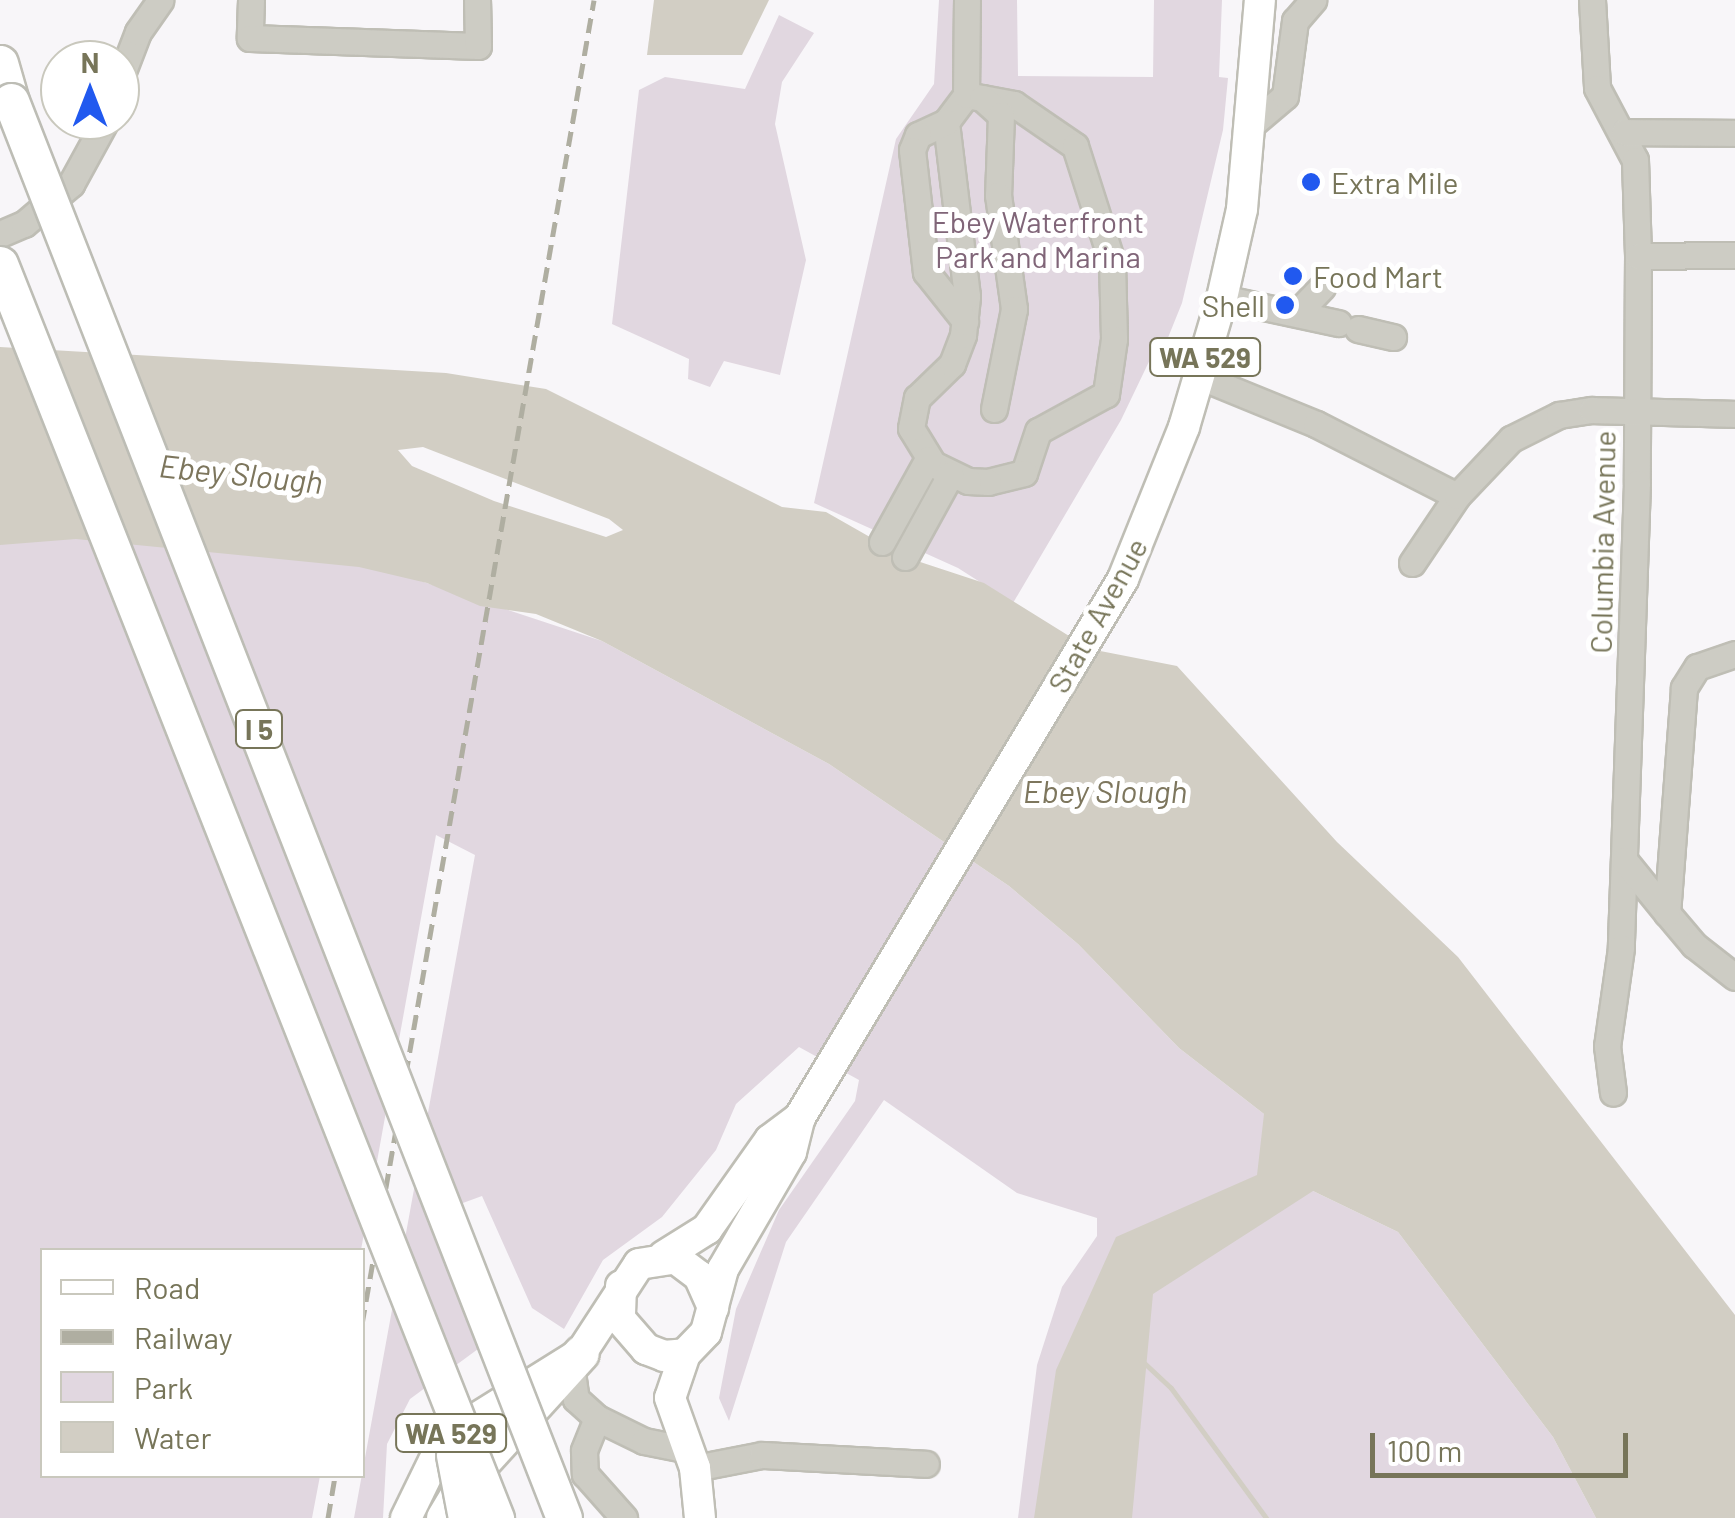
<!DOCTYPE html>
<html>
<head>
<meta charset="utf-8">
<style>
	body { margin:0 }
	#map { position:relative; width:1735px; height:1518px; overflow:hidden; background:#f8f6f9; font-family:Barlow,sans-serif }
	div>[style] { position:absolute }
	.green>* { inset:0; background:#e1d7e0 }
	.water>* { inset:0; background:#d2cec4 }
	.pier>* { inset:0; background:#f8f6f9 }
	.stream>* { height:5px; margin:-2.5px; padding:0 2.5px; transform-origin:2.5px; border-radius:2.5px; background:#d2cec4 }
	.roads { filter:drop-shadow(2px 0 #bfbeb5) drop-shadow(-2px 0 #bfbeb5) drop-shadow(0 2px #bfbeb5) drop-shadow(0 -2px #bfbeb5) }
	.minor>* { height:25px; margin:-12.5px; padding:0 12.5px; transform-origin:12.5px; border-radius:12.5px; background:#cdccc4 }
	.major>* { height:30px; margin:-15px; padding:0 15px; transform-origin:15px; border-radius:15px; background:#fff }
	.highway>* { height:35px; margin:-17.5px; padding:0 17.5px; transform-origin:17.5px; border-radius:17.5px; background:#fff }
	.rail>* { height:5px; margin-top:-2.5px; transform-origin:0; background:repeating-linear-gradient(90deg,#afaea1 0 15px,transparent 0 23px) }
	.bridges { filter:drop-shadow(2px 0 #bdbdb5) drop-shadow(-2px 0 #bdbdb5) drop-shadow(0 2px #bdbdb5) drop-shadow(0 -2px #bdbdb5) }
	.highway-bridge>* { height:35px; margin:-17.5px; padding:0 17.5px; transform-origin:17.5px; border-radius:17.5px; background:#fff }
	.dots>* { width:28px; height:28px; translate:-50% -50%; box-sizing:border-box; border:5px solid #fff; border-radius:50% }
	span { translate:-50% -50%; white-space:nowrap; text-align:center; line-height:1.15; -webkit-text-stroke:10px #fff; paint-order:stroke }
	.shield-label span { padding:2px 8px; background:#fff; border:2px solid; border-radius:8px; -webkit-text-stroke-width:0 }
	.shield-label { font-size:28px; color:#777559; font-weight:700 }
	.poi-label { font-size:30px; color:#777559 }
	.left { translate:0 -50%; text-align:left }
	.right { translate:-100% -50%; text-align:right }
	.park-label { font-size:30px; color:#806578 }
	.street-label { font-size:30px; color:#777559 }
	.water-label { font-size:32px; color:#7d765d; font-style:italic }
	.legend { position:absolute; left:40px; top:1248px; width:325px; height:230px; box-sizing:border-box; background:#fff; border:2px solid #c9c8bd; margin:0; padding:12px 18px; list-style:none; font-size:30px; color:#777559 }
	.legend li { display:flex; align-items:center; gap:20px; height:50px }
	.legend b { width:50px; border:2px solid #c9c8bd }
	.north { position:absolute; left:40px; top:40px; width:100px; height:100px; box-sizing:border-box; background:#fff; border:2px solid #c9c8bd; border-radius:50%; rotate:0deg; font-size:28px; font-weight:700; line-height:40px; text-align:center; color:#777559 }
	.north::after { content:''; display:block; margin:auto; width:35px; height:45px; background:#2159ef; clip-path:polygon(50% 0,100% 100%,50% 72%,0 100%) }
	.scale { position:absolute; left:1370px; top:1433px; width:258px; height:45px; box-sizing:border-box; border:5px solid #777559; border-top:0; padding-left:12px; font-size:30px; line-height:35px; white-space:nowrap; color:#777559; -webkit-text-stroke:8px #fff; paint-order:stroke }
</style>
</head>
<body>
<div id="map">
	<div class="green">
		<i style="clip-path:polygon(939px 0,1017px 0,1018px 76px,1153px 77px,1154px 0,1222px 0,1219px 77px,1228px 78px,1223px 130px,1182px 303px,1163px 350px,1156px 347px,1121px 420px,1013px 603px,958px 568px,814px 503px,896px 139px,934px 84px)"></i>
		<i style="clip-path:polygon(779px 15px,814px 33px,782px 82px,775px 124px,806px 260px,780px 375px,724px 361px,710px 387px,688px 379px,689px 359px,612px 324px,639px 90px,665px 77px,745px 89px)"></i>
		<i style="clip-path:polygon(0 525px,324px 549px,602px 641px,829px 764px,1009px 886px,1078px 944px,1179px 1048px,1264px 1114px,1313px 1191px,1398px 1232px,1553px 1437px,1596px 1518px,1018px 1518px,1037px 1365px,1062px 1287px,1097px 1236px,1097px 1218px,1017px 1193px,884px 1100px,786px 1242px,729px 1421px,719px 1398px,736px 1309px,779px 1210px,855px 1101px,859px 1080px,799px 1047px,736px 1104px,716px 1150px,662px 1217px,603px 1260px,564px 1329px,532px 1308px,482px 1196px,430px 1215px,478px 1349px,410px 1399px,387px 1444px,383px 1518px,354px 1518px,475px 855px,436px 835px,361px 1250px,42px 1250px,42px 1476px,320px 1476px,312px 1518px,0 1518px)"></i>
	</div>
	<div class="water">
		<i style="clip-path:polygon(654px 0,769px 0,742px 55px,647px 55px)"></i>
		<i style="clip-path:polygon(0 347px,446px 373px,546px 389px,782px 507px,826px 512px,905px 557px,984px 583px,1090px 649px,1177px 666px,1337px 842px,1458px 957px,1735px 1315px,1735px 1518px,1596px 1518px,1553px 1437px,1398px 1232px,1313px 1191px,1153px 1294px,1132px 1518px,1034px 1518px,1056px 1370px,1116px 1237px,1257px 1175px,1264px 1114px,1179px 1048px,1078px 944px,1009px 886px,829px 764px,602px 641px,536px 614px,480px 606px,427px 583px,359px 567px,76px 539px,0 545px)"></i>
	</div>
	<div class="pier">
		<i style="clip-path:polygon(423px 447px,609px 519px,623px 530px,606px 537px,494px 501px,412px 466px,398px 450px)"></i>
	</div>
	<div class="stream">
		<i style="left:1141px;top:1360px;width:41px;rotate:43deg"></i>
		<i style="left:1171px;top:1388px;width:161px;rotate:53.8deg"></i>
	</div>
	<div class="roads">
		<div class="minor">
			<i style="left:251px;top:0;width:38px;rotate:92deg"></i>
			<i style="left:250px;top:38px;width:228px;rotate:2deg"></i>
			<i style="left:478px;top:46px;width:46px;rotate:-91.2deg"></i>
			<i style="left:1592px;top:0;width:88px;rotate:86.7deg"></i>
			<i style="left:1597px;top:88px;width:81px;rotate:62.2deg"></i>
			<i style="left:1635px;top:160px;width:96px;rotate:88.2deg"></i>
			<i style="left:1638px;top:256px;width:227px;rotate:90.3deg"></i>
			<i style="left:1637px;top:483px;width:465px;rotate:92deg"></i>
			<i style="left:1621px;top:948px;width:99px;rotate:98.1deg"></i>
			<i style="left:1607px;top:1046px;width:47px;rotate:82.7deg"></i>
			<i style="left:120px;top:79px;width:50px;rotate:-69deg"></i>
			<i style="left:138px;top:32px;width:39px;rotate:-55deg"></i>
			<i style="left:966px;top:95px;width:49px;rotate:10.6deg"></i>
			<i style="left:1014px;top:104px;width:74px;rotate:34.5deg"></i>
			<i style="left:1075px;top:146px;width:122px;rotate:72.3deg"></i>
			<i style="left:1112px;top:262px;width:77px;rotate:88.5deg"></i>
			<i style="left:1114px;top:339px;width:56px;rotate:98.3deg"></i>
			<i style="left:1106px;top:394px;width:77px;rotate:151.4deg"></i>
			<i style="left:1038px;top:431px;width:44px;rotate:108.4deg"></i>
			<i style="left:1024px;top:473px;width:37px;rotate:166deg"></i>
			<i style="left:988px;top:482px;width:20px;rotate:-177deg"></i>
			<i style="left:968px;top:481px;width:39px;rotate:-154deg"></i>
			<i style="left:933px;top:464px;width:42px;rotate:-121.4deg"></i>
			<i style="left:911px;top:428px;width:31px;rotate:-79deg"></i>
			<i style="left:917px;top:398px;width:49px;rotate:-44.2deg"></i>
			<i style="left:952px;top:364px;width:31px;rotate:-69deg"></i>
			<i style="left:963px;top:335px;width:39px;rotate:-84deg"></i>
			<i style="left:967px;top:296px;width:175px;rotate:-96.9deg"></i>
			<i style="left:946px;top:122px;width:34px;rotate:-53deg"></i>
			<i style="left:966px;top:95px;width:95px;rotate:-89.4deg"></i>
			<i style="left:982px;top:98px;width:25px;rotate:42deg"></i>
			<i style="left:1001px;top:115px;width:80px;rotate:92.1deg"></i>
			<i style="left:998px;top:195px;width:115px;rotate:82deg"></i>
			<i style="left:1014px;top:309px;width:102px;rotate:101.3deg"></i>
			<i style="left:946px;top:122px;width:31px;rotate:155deg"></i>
			<i style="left:918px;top:135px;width:16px;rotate:112deg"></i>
			<i style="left:912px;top:150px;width:123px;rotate:83.5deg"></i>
			<i style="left:926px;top:272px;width:63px;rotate:51.5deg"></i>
			<i style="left:1252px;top:124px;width:43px;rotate:-40.3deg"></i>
			<i style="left:1285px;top:96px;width:76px;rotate:-82.4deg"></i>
			<i style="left:1295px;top:21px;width:28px;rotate:-49deg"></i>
			<i style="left:1624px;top:132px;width:111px;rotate:0.5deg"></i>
			<i style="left:0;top:234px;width:26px;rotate:-23deg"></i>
			<i style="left:24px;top:224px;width:62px;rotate:-40.4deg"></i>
			<i style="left:71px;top:184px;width:73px;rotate:-61.3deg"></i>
			<i style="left:1638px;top:256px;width:97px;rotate:-0.6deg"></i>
			<i style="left:1222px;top:298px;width:119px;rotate:12.2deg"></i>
			<i style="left:1297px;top:313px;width:36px;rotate:-46deg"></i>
			<i style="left:1358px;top:329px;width:36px;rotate:13deg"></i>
			<i style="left:1201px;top:377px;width:124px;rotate:22.2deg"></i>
			<i style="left:1316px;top:424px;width:158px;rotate:27.1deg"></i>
			<i style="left:882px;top:542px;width:95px;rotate:-61deg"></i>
			<i style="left:905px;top:557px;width:94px;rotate:-61.2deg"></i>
			<i style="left:1412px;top:563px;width:81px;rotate:-56.1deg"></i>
			<i style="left:1457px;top:496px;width:79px;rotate:-46.5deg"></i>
			<i style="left:1511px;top:439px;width:54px;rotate:-26.6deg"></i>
			<i style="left:1559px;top:415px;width:33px;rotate:-9deg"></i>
			<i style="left:1592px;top:410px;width:143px;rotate:1.6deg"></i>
			<i style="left:1735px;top:654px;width:40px;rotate:161.1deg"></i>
			<i style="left:1697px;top:667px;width:25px;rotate:122deg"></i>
			<i style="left:1684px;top:688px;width:226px;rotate:94.3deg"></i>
			<i style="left:1667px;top:913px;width:42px;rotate:49.8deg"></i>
			<i style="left:1694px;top:945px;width:52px;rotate:38deg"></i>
			<i style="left:1624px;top:860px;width:68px;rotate:50.9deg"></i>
			<i style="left:571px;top:1365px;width:34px;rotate:82deg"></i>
			<i style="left:576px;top:1399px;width:28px;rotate:42deg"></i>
			<i style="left:597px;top:1418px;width:52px;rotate:26.1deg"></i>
			<i style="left:644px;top:1441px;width:46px;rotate:11.3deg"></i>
			<i style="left:597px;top:1418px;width:35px;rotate:112deg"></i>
			<i style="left:584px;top:1451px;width:23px;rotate:88deg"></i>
			<i style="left:585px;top:1474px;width:59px;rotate:48.4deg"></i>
			<i style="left:695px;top:1468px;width:68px;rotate:-11deg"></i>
			<i style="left:762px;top:1455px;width:164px;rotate:3.1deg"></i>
		</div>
		<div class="major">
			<i style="left:664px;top:1256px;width:51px;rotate:-32.1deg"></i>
			<i style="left:707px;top:1229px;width:109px;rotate:-54.7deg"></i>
			<i style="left:770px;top:1140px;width:38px;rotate:-37deg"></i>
			<i style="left:621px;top:1286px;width:33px;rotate:92deg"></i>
			<i style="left:620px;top:1319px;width:40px;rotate:49deg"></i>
			<i style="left:646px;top:1349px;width:19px;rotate:21deg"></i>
			<i style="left:664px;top:1356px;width:21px;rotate:-5deg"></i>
			<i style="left:685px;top:1354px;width:30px;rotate:-46deg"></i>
			<i style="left:706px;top:1332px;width:65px;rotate:-74.9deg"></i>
			<i style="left:723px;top:1269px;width:135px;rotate:-59.8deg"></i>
			<i style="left:791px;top:1152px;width:36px;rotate:-76deg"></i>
			<i style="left:800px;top:1117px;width:628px;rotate:-59.02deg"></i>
			<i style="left:1123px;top:579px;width:164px;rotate:-68.1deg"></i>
			<i style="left:1184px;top:427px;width:134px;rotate:-73.6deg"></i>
			<i style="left:1222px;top:298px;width:91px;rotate:-77.3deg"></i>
			<i style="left:1242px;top:209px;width:210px;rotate:-85.1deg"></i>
			<i style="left:685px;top:1354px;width:46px;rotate:108.8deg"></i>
			<i style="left:670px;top:1398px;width:74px;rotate:70.3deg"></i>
			<i style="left:695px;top:1468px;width:50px;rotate:84.3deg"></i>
			<i style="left:406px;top:1518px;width:89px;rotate:-64deg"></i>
			<i style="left:445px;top:1438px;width:160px;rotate:-32deg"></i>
			<i style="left:581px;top:1353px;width:106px;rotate:-56.9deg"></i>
			<i style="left:639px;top:1264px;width:36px;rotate:-9deg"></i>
			<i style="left:675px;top:1258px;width:30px;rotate:37deg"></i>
			<i style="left:699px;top:1276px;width:35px;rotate:66deg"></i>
		</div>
		<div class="highway">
			<i style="left:0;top:63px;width:40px;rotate:74deg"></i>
			<i style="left:444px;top:1518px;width:49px;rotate:-59.2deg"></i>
			<i style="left:469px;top:1476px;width:166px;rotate:-47.7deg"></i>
		</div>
	</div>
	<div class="rail">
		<i style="left:362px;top:1324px;width:1344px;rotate:-80.06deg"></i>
		<i style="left:328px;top:1518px;width:43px;rotate:-80.5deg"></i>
	</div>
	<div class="bridges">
		<div class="highway-bridge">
			<i style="left:11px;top:101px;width:1521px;rotate:68.68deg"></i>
			<i style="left:0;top:264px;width:1349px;rotate:68.42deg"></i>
			<i style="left:454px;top:1455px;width:64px;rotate:79.2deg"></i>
		</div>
	</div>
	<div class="dots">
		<i style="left:1311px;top:182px;background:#2159ef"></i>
		<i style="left:1293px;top:276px;background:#2159ef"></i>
		<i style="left:1285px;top:305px;background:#2159ef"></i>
	</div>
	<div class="shield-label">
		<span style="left:1205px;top:357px">WA 529</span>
		<span style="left:259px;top:729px">I 5</span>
		<span style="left:451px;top:1433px">WA 529</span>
	</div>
	<div class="poi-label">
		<span class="left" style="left:1331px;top:182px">Extra Mile</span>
		<span class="left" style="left:1313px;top:276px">Food Mart</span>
		<span class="right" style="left:1265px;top:305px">Shell</span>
	</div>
	<div class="park-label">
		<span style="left:1038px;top:238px">Ebey Waterfront<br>Park and Marina</span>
	</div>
	<div class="street-label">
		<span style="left:1602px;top:542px;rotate:-89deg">Columbia Avenue</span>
		<span style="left:1097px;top:615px;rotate:-61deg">State Avenue</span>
	</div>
	<div class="water-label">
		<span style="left:241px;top:473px;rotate:6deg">Ebey Slough</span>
		<span style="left:1105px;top:790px">Ebey Slough</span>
	</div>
	<ul class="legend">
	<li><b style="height:12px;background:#fff"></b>Road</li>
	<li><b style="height:12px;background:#afaea1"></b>Railway</li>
	<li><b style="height:28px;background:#e1d7e0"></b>Park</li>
	<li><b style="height:28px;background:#d2cec4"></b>Water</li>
	</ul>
	<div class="north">N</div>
	<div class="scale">100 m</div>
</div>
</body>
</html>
